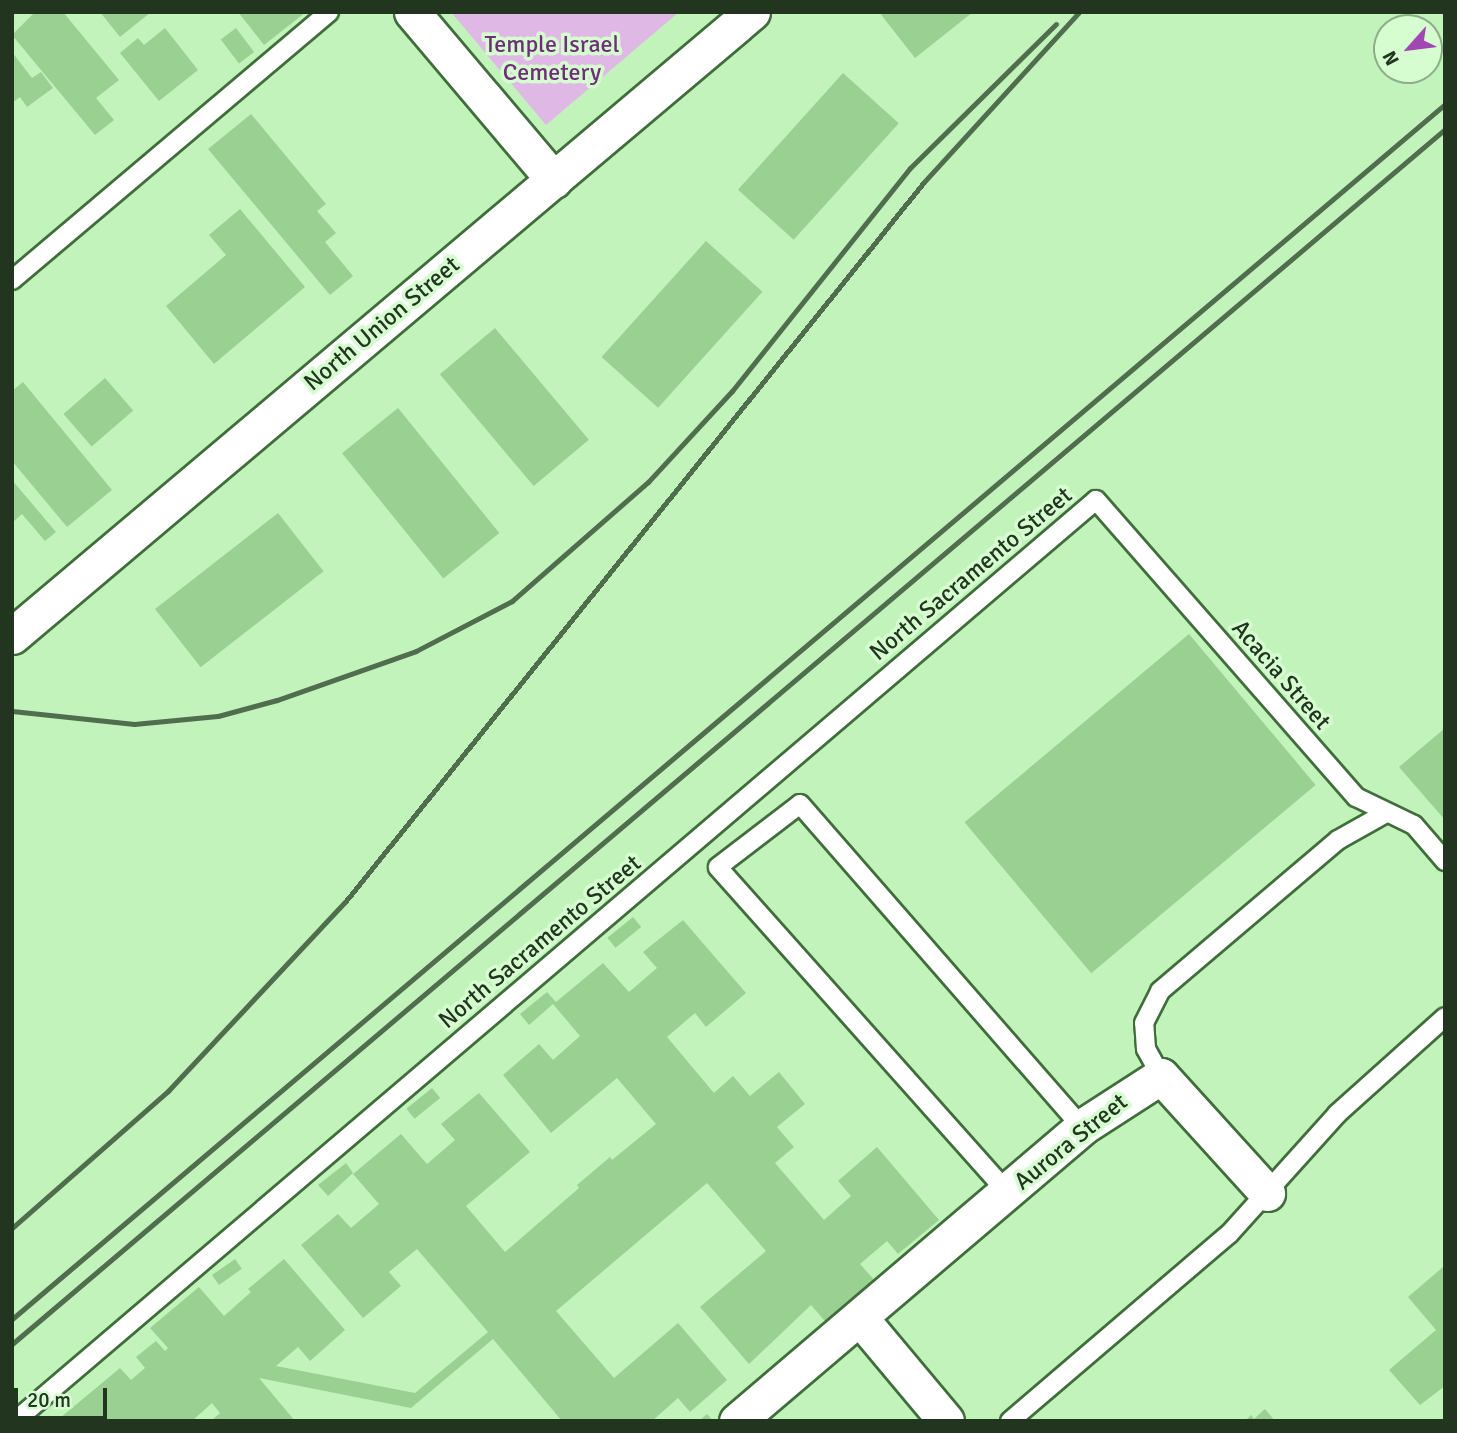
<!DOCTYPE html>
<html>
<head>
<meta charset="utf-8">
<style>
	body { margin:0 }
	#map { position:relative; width:1457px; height:1433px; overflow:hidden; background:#c1f3bb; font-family:Signika,sans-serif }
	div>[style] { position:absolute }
	.green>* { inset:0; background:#dfb8e6 }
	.building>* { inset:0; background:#9ad193; transform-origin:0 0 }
	.roads { filter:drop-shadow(2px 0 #416d3c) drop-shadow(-2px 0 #416d3c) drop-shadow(0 2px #416d3c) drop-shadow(0 -2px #416d3c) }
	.lane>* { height:18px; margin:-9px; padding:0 9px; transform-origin:9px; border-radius:9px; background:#fff }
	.street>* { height:35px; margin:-17.5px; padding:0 17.5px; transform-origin:17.5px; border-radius:17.5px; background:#fff }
	.rail>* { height:5px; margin:-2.5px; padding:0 2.5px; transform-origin:2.5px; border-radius:2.5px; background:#506d4d }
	span { translate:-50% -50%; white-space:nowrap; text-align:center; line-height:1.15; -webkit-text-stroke:7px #d5fdd0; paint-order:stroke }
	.park-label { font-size:24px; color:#6e2f78 }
	.street-label { font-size:24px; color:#21351f }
	.frame { position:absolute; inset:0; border:14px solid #21351f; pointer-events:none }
	.north { position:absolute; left:1373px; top:14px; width:70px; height:70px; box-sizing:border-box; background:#d5fdd0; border:2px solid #8dad89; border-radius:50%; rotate:242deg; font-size:19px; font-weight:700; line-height:28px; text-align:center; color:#21351f }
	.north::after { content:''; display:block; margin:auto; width:24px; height:32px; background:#a246b1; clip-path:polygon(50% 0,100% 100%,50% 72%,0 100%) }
	.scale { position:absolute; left:14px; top:1388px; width:93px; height:32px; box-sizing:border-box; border:4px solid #21351f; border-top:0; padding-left:9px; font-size:21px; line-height:24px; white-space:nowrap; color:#21351f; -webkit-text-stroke:5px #d5fdd0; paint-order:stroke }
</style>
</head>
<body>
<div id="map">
	<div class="green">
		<i style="clip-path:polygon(451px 12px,679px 12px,546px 125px)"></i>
	</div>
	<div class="building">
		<i style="clip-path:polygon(35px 12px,63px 12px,119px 80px,96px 98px,114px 120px,95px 135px,12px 35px)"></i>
		<i style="clip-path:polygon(100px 12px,151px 12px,120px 37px)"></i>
		<i style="clip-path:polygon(238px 12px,306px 12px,264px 45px)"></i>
		<i style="clip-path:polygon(879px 12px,973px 12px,915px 58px)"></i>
		<i style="clip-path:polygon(165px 28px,198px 70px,159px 101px,120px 53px,138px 38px,144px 45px)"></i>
		<i style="left:236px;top:28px;width:30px;height:19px;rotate:53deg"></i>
		<i style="clip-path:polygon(12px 52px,32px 78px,41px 72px,53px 88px,27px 107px,20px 97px,12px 103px)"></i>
		<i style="left:843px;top:73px;width:75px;height:157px;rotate:42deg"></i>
		<i style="clip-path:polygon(251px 114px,326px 204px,317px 211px,336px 233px,325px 242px,353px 276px,330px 295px,208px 149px)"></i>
		<i style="clip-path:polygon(240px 209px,305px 287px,214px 364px,166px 306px,226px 255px,209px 235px)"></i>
		<i style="left:706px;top:241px;width:76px;height:156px;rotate:42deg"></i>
		<i style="left:495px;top:328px;width:146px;height:72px;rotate:50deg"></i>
		<i style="left:105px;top:378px;width:43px;height:55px;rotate:49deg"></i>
		<i style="clip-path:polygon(23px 382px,112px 490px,67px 527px,12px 461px,12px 391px)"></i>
		<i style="left:398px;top:408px;width:161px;height:72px;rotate:51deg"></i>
		<i style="clip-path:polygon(12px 480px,56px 532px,45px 541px,22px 514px,12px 523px)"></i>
		<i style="left:278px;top:513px;width:74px;height:156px;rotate:52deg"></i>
		<i style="left:1189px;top:634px;width:197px;height:293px;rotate:50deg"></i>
		<i style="clip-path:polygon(1445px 728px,1445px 820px,1399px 767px)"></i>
		<i style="left:633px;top:917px;width:13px;height:33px;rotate:51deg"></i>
		<i style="clip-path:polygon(683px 920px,746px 993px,706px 1027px,695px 1013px,667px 1037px,714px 1093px,733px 1076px,750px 1096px,779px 1072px,805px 1104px,777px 1127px,794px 1147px,775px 1163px,824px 1220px,851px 1196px,838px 1181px,877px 1147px,939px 1220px,898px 1254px,887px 1241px,860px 1264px,886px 1293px,837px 1335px,811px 1305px,749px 1364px,700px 1307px,766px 1251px,707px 1183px,556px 1311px,614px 1378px,678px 1323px,727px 1380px,690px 1412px,678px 1398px,652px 1421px,562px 1421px,493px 1339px,411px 1408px,259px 1378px,295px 1421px,211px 1421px,220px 1413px,212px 1403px,192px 1421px,60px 1418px,120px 1368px,131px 1380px,145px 1368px,136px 1357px,156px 1341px,165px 1351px,168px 1348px,150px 1328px,199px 1287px,224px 1316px,251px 1292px,248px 1289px,284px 1259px,345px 1330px,310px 1361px,298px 1347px,276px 1366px,415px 1393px,488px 1332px,417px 1249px,389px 1272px,401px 1286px,363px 1318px,301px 1245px,338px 1214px,351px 1228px,379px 1204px,353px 1174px,401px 1134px,427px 1164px,455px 1140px,441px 1124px,479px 1093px,530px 1152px,466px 1206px,505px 1252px,579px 1188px,577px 1185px,610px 1157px,612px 1160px,656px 1124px,617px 1078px,551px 1133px,503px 1075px,539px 1044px,553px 1060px,580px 1036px,553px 1004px,529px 1025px,520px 1014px,547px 992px,556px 1002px,603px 963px,629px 992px,657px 968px,643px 952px)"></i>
		<i style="left:432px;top:1088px;width:13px;height:33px;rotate:51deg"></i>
		<i style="clip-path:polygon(346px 1163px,353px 1173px,328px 1196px,318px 1185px)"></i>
		<i style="left:235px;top:1259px;width:12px;height:28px;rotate:55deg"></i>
		<i style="clip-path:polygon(1443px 1267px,1445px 1386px,1420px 1405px,1389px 1370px,1436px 1330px,1408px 1297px)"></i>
		<i style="clip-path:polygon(1265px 1409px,1275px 1421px,1245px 1421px,1251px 1415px,1254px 1419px)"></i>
		<i style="clip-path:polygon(707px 1414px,713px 1421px,699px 1421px)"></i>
	</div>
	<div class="roads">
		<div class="lane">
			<i style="left:12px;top:280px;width:415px;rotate:-40.2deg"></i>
			<i style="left:1161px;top:1076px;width:31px;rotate:-119deg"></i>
			<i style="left:1146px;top:1049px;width:26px;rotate:-94deg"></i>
			<i style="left:1144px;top:1023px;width:36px;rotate:-63deg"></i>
			<i style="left:1160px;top:991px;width:233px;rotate:-40.3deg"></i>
			<i style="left:1338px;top:840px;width:55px;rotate:-29.4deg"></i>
			<i style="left:1008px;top:1193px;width:436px;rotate:-131.7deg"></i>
			<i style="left:718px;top:867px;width:103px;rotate:-37.5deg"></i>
			<i style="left:800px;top:804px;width:429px;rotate:48.9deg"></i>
			<i style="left:15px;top:1421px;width:1420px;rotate:-40.43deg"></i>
			<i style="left:1096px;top:500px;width:395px;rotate:48.8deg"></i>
			<i style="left:1356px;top:797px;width:64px;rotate:25.8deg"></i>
			<i style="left:1414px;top:825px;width:48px;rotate:49.3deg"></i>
			<i style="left:1010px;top:1421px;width:289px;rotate:-40.5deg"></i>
			<i style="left:1230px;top:1233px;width:160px;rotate:-48deg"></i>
			<i style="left:1337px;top:1114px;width:145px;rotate:-41.9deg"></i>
		</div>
		<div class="street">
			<i style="left:412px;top:12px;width:220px;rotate:49.8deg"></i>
			<i style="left:12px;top:636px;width:968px;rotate:-40.14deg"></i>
			<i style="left:860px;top:1318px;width:134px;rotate:50.1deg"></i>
			<i style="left:737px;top:1421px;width:453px;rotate:-40.4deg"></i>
			<i style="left:1082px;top:1127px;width:94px;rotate:-32.8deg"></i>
			<i style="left:1161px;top:1076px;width:158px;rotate:47.8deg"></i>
		</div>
	</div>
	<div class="rail">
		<i style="left:12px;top:711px;width:123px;rotate:6.1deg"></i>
		<i style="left:134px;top:724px;width:84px;rotate:-5.4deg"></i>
		<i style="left:218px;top:716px;width:61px;rotate:-15.2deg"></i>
		<i style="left:277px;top:700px;width:147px;rotate:-19.4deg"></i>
		<i style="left:416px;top:651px;width:108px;rotate:-27.5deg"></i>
		<i style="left:512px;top:601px;width:181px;rotate:-41.2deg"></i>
		<i style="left:648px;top:482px;width:124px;rotate:-47.3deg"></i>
		<i style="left:732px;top:391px;width:285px;rotate:-51.4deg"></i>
		<i style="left:910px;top:168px;width:205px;rotate:-44.6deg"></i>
		<i style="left:12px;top:1228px;width:208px;rotate:-41.3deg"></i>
		<i style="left:168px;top:1091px;width:259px;rotate:-46.9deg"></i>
		<i style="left:345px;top:902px;width:923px;rotate:-51.2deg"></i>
		<i style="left:923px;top:183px;width:231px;rotate:-47.6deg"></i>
		<i style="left:12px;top:1319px;width:1879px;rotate:-40.29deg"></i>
		<i style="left:12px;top:1344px;width:1879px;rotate:-40.29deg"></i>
	</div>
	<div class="park-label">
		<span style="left:552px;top:59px">Temple Israel<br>Cemetery</span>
	</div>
	<div class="street-label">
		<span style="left:382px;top:324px;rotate:-40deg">North Union Street</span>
		<span style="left:971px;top:574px;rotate:-40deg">North Sacramento Street</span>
		<span style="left:1281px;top:675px;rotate:49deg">Acacia Street</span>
		<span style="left:540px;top:942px;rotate:-40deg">North Sacramento Street</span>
		<span style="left:1071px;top:1142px;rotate:-39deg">Aurora Street</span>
	</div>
	<div class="frame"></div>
	<div class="north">N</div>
	<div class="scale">20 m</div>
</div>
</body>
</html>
